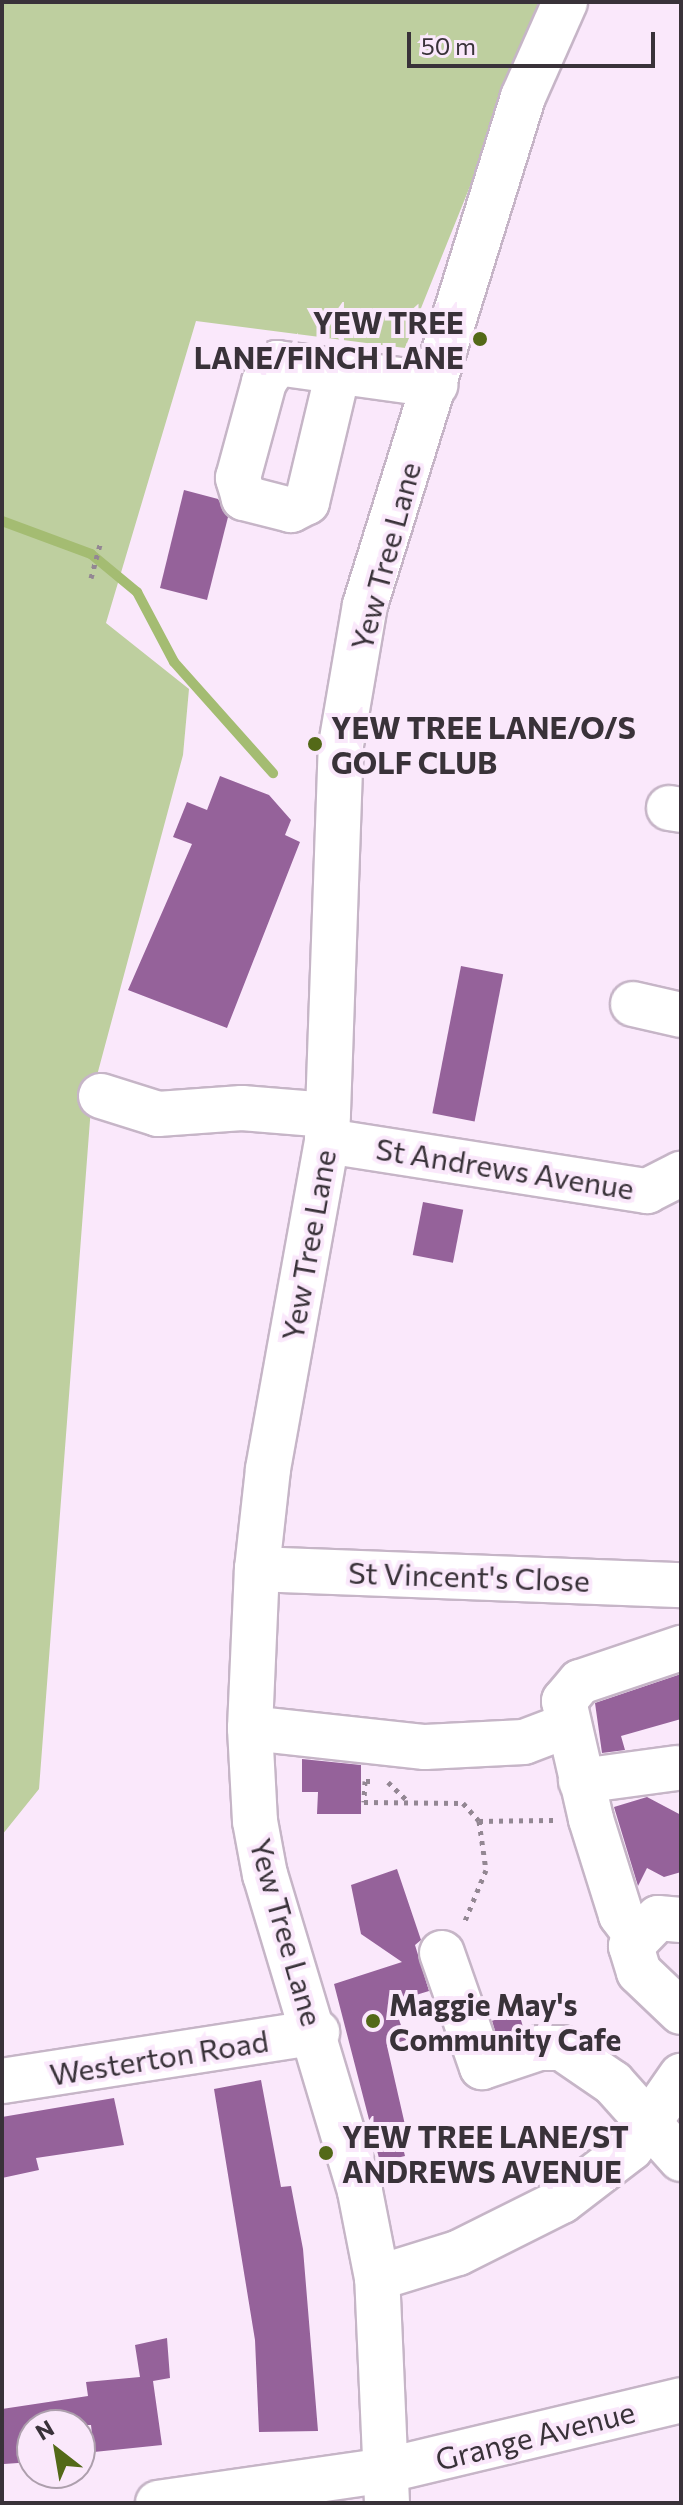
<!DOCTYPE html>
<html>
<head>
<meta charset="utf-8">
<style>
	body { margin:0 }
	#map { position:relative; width:683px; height:2505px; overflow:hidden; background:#fae8fb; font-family:Commissioner,sans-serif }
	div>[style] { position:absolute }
	.green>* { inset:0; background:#becf9f }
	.stream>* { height:10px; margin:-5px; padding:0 5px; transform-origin:5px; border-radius:5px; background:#a4bc72 }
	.building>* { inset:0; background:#95629a; transform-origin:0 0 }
	.path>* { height:5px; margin-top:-2.5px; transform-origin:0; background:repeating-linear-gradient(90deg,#938793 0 4px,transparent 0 10px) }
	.roads { filter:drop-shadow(2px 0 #c6b5c7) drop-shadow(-2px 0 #c6b5c7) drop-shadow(0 2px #c6b5c7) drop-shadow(0 -2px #c6b5c7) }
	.minor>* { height:44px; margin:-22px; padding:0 22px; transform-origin:22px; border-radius:22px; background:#fff }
	.dots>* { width:22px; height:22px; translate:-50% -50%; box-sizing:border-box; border:4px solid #fae8fb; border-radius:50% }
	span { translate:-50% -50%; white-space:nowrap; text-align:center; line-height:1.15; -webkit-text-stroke:8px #fae8fb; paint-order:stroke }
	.poi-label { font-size:30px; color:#393239; font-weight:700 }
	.right { translate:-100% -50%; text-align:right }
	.left { translate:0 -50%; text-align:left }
	.street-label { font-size:30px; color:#393239 }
	.frame { position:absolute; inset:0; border:4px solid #393239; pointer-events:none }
	.north { position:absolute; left:16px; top:2409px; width:80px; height:80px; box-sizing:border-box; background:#fae8fb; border:2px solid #ad9fad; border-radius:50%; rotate:329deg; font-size:22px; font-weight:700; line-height:32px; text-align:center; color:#393239 }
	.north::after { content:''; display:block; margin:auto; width:28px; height:36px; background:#536918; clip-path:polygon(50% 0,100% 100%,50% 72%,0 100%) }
	.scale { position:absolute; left:407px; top:32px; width:248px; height:36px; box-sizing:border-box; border:4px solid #393239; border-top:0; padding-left:10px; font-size:24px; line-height:28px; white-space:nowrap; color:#393239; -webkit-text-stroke:6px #fae8fb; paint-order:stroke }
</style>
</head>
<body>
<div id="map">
	<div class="green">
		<i style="clip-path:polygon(2px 2px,544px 2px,405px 348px,196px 321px,106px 623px,189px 689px,183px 755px,92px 1094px,39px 1789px,2px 1835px)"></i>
	</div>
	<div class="stream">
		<i style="left:2px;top:521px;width:95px;rotate:20.3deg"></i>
		<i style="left:91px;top:554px;width:60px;rotate:39.6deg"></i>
		<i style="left:137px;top:592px;width:79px;rotate:62.1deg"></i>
		<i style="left:174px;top:662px;width:149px;rotate:48.3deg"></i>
	</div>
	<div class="building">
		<i style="clip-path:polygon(184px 490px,218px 499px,228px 517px,207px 600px,160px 588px)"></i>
		<i style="clip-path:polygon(220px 776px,269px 795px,291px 820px,285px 835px,300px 842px,227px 1028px,128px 990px,192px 844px,173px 837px,187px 802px,207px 810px)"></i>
		<i style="left:461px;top:966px;width:43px;height:150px;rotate:11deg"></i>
		<i style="left:423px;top:1202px;width:41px;height:54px;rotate:11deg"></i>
		<i style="clip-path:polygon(681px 1674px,681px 1719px,621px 1736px,625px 1750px,602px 1753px,595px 1703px)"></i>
		<i style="clip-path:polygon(302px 1759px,361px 1765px,361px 1814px,317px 1814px,318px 1792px,302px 1792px)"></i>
		<i style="clip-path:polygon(647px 1797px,681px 1815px,681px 1872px,664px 1877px,647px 1868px,638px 1886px,614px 1807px)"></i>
		<i style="clip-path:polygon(397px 1869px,421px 1940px,415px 1945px,429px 1991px,393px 2002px,406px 2040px,387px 2046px,408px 2138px,401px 2140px,405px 2156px,380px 2162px,334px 1984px,402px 1962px,361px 1934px,351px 1885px)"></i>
		<i style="left:519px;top:2013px;width:15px;height:28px;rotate:74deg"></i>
		<i style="clip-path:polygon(261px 2080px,281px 2187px,291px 2186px,303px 2249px,318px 2431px,259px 2432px,255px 2340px,214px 2089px)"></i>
		<i style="clip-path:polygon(114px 2098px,124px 2145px,36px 2158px,39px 2170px,2px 2178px,2px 2117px)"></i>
		<i style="clip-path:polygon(167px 2338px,170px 2378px,153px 2381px,162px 2445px,94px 2452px,91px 2425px,32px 2425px,32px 2462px,4px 2464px,2px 2409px,88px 2396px,86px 2382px,140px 2377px,135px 2345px)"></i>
	</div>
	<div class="path">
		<i style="left:91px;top:578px;width:39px;rotate:-75deg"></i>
		<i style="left:370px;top:1781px;width:5px;rotate:180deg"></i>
		<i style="left:365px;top:1781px;width:21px;rotate:93deg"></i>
		<i style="left:364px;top:1802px;width:99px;rotate:0.6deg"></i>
		<i style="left:463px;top:1803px;width:24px;rotate:48deg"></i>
		<i style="left:479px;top:1821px;width:49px;rotate:81.9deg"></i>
		<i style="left:486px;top:1870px;width:57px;rotate:112.5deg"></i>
		<i style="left:388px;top:1782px;width:29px;rotate:44deg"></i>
		<i style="left:479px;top:1821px;width:75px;rotate:-0.8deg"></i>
	</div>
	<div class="roads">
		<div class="minor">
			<i style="left:338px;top:372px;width:134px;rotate:103.4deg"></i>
			<i style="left:307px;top:502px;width:18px;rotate:153deg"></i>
			<i style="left:291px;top:510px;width:49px;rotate:-165.7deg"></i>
			<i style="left:244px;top:498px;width:21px;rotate:-107deg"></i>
			<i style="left:238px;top:478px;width:99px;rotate:-74.8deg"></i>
			<i style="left:264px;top:382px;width:23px;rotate:-56deg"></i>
			<i style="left:277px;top:363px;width:160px;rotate:7.9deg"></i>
			<i style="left:669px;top:808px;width:12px;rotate:9deg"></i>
			<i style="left:633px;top:1004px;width:49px;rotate:12.9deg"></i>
			<i style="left:101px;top:1096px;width:60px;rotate:17.5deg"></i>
			<i style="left:158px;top:1114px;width:84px;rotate:-4.1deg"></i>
			<i style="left:242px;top:1108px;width:86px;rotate:4.7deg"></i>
			<i style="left:327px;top:1141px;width:324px;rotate:8.9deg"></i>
			<i style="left:647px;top:1191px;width:38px;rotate:-27deg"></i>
			<i style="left:257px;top:1569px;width:424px;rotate:2.2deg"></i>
			<i style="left:250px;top:1728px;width:176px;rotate:6.2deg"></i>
			<i style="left:425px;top:1747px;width:99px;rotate:-2.9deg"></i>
			<i style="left:524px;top:1742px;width:45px;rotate:-20.9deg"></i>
			<i style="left:581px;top:1781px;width:97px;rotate:-7.7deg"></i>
			<i style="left:681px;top:1920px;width:23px;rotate:-175deg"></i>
			<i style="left:658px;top:1918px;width:39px;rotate:134deg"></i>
			<i style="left:631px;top:1946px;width:27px;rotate:73deg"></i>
			<i style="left:639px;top:1972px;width:58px;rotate:43.6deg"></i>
			<i style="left:636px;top:1935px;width:25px;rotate:-127deg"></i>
			<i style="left:621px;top:1915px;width:101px;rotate:-107.4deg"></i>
			<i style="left:591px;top:1819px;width:121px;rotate:-102.9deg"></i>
			<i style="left:564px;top:1701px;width:25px;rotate:-50deg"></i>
			<i style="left:580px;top:1682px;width:107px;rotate:-18.6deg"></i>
			<i style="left:442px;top:1953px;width:121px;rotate:70.7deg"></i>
			<i style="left:482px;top:2067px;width:60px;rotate:-18.4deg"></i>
			<i style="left:539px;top:2048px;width:23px"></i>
			<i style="left:562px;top:2048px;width:62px;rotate:34.5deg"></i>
			<i style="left:613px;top:2083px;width:102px;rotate:48.2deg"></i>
			<i style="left:2px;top:2081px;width:319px;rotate:-8.8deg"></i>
			<i style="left:377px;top:2278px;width:85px;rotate:-17.2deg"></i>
			<i style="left:458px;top:2253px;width:116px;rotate:-26.6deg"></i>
			<i style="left:562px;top:2201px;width:87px;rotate:-37.5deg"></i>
			<i style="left:631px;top:2148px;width:88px;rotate:-55.2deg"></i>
			<i style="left:158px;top:2503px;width:232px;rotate:-8.2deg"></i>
			<i style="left:388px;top:2470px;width:301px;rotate:-13.4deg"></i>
			<i style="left:387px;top:2503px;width:225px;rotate:-92.5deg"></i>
			<i style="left:377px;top:2278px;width:89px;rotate:-101.1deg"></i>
			<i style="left:360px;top:2191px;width:330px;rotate:-106.7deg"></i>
			<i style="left:265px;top:1875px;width:55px;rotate:-100.5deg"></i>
			<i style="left:255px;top:1821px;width:93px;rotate:-93.1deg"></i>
			<i style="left:250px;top:1728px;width:159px;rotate:-87.5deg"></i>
			<i style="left:257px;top:1569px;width:101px;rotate:-83.7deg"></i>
			<i style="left:268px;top:1469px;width:333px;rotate:-79.8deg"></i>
			<i style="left:327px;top:1141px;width:396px;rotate:-88deg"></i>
			<i style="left:341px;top:745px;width:142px;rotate:-80.3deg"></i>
			<i style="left:365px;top:605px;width:532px;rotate:-72.72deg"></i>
			<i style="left:523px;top:97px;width:104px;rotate:-66.1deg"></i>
		</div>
	</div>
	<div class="dots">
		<i style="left:480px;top:339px;background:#536918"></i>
		<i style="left:315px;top:744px;background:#536918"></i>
		<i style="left:373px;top:2021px;background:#536918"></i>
		<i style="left:326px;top:2153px;background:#536918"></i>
	</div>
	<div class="poi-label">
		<span class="right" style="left:464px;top:339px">YEW TREE<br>LANE/FINCH LANE</span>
		<span class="left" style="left:331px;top:744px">YEW TREE LANE/O/S<br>GOLF CLUB</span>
		<span class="left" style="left:389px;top:2021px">Maggie May's<br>Community Cafe</span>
		<span class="left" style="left:342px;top:2153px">YEW TREE LANE/ST<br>ANDREWS AVENUE</span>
	</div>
	<div class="street-label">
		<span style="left:385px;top:556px;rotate:-75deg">Yew Tree Lane</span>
		<span style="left:505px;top:1168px;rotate:9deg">St Andrews Avenue</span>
		<span style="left:308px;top:1245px;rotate:-80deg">Yew Tree Lane</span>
		<span style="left:469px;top:1576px;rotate:2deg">St Vincent's Close</span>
		<span style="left:287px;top:1932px;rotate:74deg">Yew Tree Lane</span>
		<span style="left:159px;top:2057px;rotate:-9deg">Westerton Road</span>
		<span style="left:535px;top:2435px;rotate:-14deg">Grange Avenue</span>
	</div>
	<div class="frame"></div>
	<div class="north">N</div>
	<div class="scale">50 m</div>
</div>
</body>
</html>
